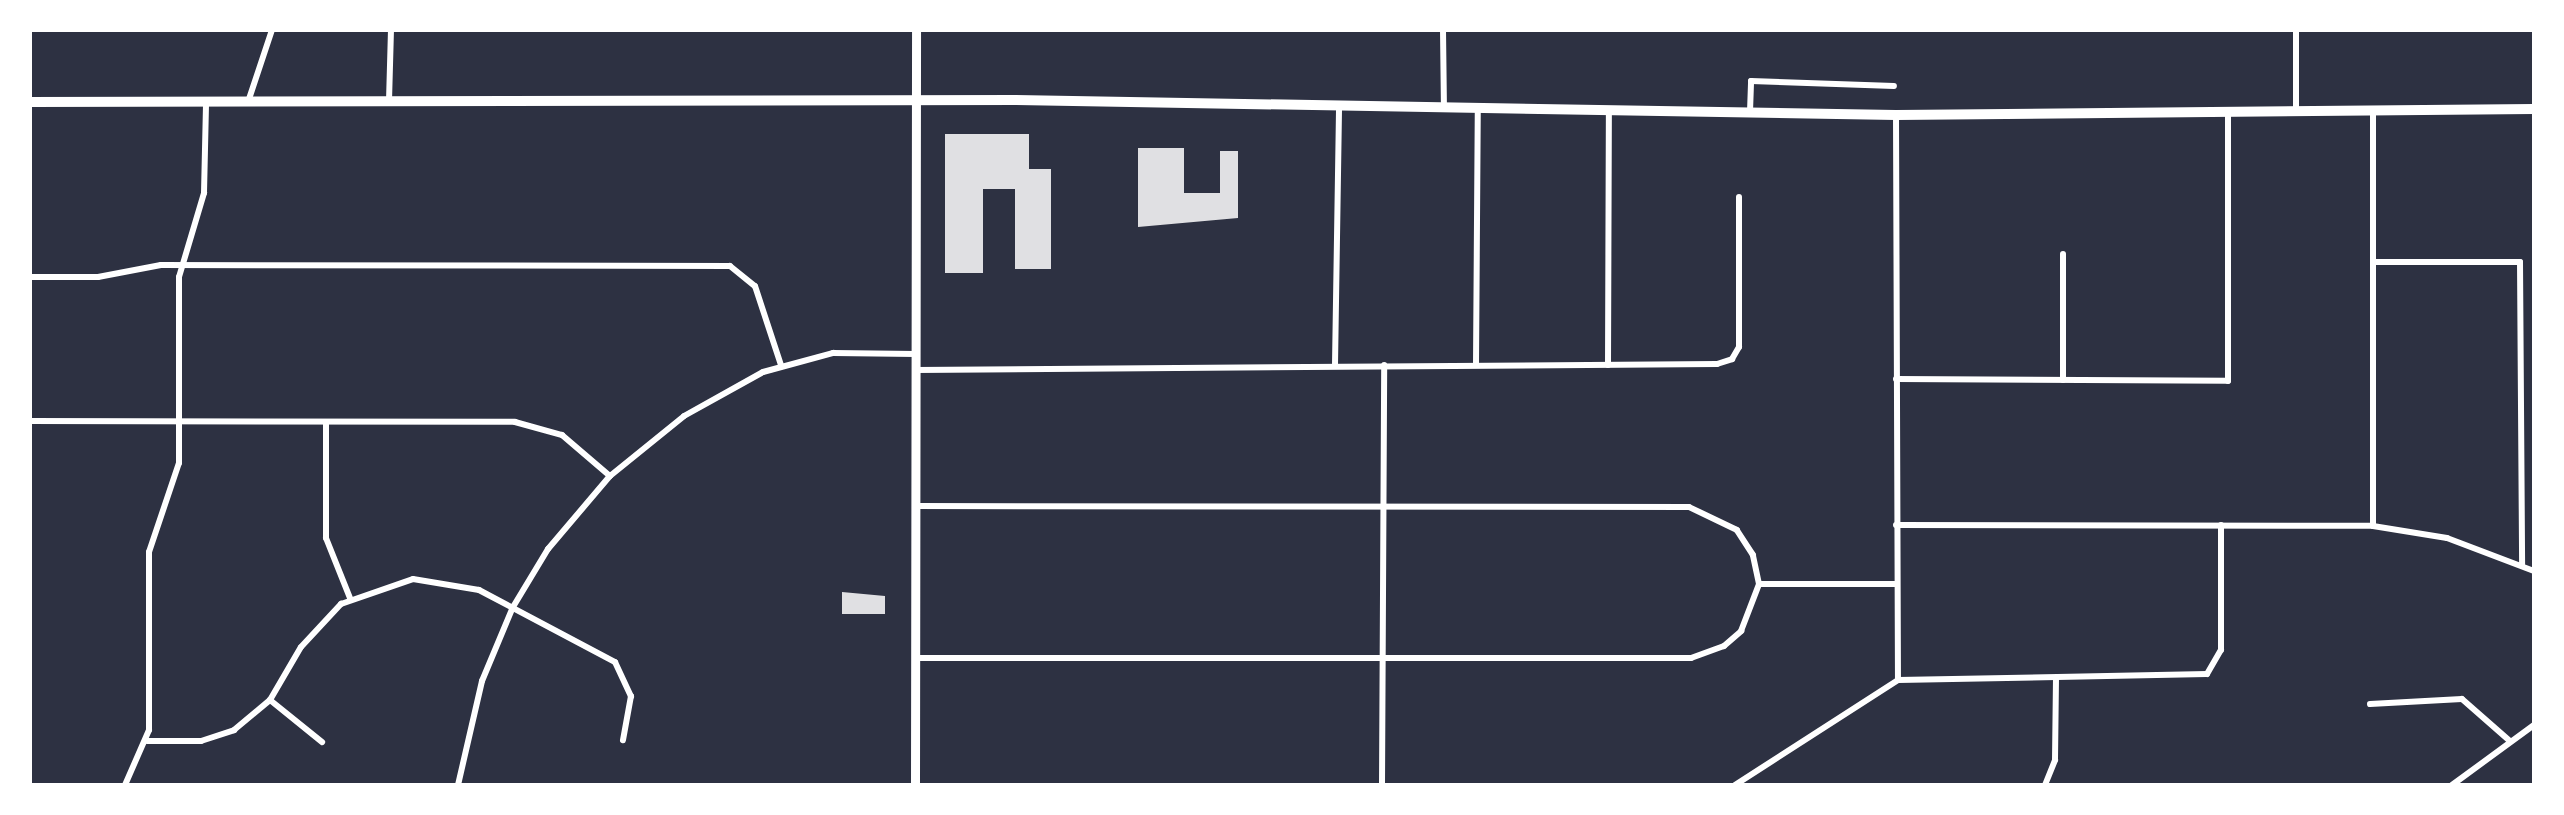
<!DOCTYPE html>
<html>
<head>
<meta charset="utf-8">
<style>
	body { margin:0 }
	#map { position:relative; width:2564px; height:815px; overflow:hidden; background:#2d3142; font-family:"Asap Condensed",sans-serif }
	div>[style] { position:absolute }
	.building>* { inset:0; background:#e0e0e3 }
	.minor>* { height:6px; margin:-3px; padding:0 3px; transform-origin:3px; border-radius:3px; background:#fff }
	.tertiary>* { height:9px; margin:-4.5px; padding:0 4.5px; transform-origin:4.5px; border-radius:4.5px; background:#fff }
	.secondary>* { height:10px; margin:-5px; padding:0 5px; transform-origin:5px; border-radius:5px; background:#fff }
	span { translate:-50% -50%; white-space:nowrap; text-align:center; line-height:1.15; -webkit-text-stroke:10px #fff; paint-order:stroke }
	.frame { position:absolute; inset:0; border:32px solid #fff; pointer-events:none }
</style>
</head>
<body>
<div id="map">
	<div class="building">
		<i style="clip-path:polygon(945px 134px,1029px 134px,1029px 169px,1051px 169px,1051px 269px,1015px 269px,1015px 189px,983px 189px,983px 273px,945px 273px)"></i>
		<i style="clip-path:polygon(1138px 148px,1184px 148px,1184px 193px,1220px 193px,1220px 151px,1238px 151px,1238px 218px,1138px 227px)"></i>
		<i style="clip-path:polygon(842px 592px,885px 596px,885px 614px,842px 614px)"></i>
	</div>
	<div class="minor">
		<i style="left:1443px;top:30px;width:79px;rotate:89.3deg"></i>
		<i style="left:389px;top:101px;width:71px;rotate:-88.4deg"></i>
		<i style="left:248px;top:102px;width:76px;rotate:-71.6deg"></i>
		<i style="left:2373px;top:111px;width:415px;rotate:90deg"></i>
		<i style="left:1750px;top:112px;width:31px;rotate:-88deg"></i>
		<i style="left:1751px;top:81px;width:143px;rotate:2deg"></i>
		<i style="left:2296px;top:112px;width:82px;rotate:-90deg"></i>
		<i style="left:1896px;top:115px;width:565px;rotate:89.8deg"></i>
		<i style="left:2063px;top:254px;width:126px;rotate:90deg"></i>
		<i style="left:2373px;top:262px;width:147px"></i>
		<i style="left:2520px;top:262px;width:302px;rotate:89.6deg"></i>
		<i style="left:30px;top:277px;width:68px"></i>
		<i style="left:98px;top:277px;width:64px;rotate:-10.8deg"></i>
		<i style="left:161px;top:265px;width:569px;rotate:0.1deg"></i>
		<i style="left:730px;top:266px;width:32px;rotate:39deg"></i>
		<i style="left:755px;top:286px;width:83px;rotate:71.8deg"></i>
		<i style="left:1335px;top:365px;width:258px;rotate:-89.1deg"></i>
		<i style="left:1476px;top:365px;width:255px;rotate:-89.6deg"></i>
		<i style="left:1608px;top:365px;width:254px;rotate:-89.8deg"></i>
		<i style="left:916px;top:370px;width:801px;rotate:-0.43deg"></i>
		<i style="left:1717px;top:364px;width:16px;rotate:-18deg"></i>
		<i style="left:1732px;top:359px;width:14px;rotate:-60deg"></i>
		<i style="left:1739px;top:347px;width:150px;rotate:-90deg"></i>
		<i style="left:1896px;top:379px;width:332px;rotate:0.3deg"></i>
		<i style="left:2228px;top:381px;width:267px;rotate:-90deg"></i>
		<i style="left:30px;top:421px;width:485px;rotate:0.1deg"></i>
		<i style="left:515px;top:422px;width:49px;rotate:15.5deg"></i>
		<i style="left:562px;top:435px;width:63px;rotate:40.5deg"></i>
		<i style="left:326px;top:422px;width:116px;rotate:90deg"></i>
		<i style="left:326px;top:538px;width:65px;rotate:68.2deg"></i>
		<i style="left:1896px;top:525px;width:477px;rotate:0.1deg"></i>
		<i style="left:2373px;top:526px;width:75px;rotate:9.2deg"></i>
		<i style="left:2447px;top:538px;width:93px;rotate:20.8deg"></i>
		<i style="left:1759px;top:584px;width:137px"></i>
		<i style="left:915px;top:658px;width:776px"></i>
		<i style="left:1691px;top:658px;width:35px;rotate:-20deg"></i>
		<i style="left:1724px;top:646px;width:23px;rotate:-41deg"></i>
		<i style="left:1741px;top:631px;width:50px;rotate:-69deg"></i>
		<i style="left:1759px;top:584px;width:30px;rotate:-102deg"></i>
		<i style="left:1753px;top:555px;width:30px;rotate:-123deg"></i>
		<i style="left:1737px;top:530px;width:53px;rotate:-154.4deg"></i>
		<i style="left:1689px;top:507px;width:773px;rotate:-179.93deg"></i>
		<i style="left:270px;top:700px;width:67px;rotate:38.9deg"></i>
		<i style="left:2370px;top:704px;width:92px;rotate:-3.1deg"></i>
		<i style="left:2462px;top:699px;width:64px;rotate:41.2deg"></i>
		<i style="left:147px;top:741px;width:54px"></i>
		<i style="left:201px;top:741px;width:35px;rotate:-18deg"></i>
		<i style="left:234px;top:730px;width:47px;rotate:-39.8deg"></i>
		<i style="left:270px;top:700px;width:61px;rotate:-59.7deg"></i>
		<i style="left:301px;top:647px;width:59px;rotate:-47.1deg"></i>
		<i style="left:341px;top:604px;width:76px;rotate:-19.1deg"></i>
		<i style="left:413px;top:579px;width:67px;rotate:9.5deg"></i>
		<i style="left:479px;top:590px;width:154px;rotate:27.9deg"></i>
		<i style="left:615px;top:662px;width:38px;rotate:65deg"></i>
		<i style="left:631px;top:696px;width:45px;rotate:100.3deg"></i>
		<i style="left:125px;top:785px;width:60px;rotate:-66.4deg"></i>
		<i style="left:149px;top:730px;width:178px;rotate:-90deg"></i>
		<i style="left:149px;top:552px;width:94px;rotate:-71.4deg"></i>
		<i style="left:179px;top:463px;width:186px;rotate:-90deg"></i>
		<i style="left:179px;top:277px;width:88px;rotate:-73.4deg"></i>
		<i style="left:204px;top:193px;width:91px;rotate:-88.7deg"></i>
		<i style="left:458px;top:785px;width:107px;rotate:-77deg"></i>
		<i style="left:482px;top:681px;width:80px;rotate:-67.3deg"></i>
		<i style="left:513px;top:607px;width:68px;rotate:-58.9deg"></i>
		<i style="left:548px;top:549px;width:96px;rotate:-49.7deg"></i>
		<i style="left:610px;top:476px;width:95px;rotate:-39deg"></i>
		<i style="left:684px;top:416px;width:90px;rotate:-29.1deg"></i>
		<i style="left:763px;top:372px;width:73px;rotate:-15.2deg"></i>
		<i style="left:833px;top:353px;width:83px;rotate:0.7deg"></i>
		<i style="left:1382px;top:785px;width:420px;rotate:-89.7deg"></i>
		<i style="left:1735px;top:785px;width:194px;rotate:-32.8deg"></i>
		<i style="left:1898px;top:680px;width:309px;rotate:-1.1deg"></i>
		<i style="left:2207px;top:674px;width:28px;rotate:-60deg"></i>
		<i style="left:2221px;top:650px;width:125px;rotate:-90deg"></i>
		<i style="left:2045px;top:785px;width:27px;rotate:-68deg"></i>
		<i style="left:2055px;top:760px;width:82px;rotate:-89.3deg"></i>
		<i style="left:2452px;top:785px;width:102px;rotate:-36.2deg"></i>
	</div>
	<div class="tertiary">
		<i style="left:915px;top:785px;width:755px;rotate:-89.92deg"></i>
	</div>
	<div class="secondary">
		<i style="left:30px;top:102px;width:985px;rotate:-0.12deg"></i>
		<i style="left:1015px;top:100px;width:881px;rotate:0.98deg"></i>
		<i style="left:1896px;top:115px;width:638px;rotate:-0.54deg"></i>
	</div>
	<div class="frame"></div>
</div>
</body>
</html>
